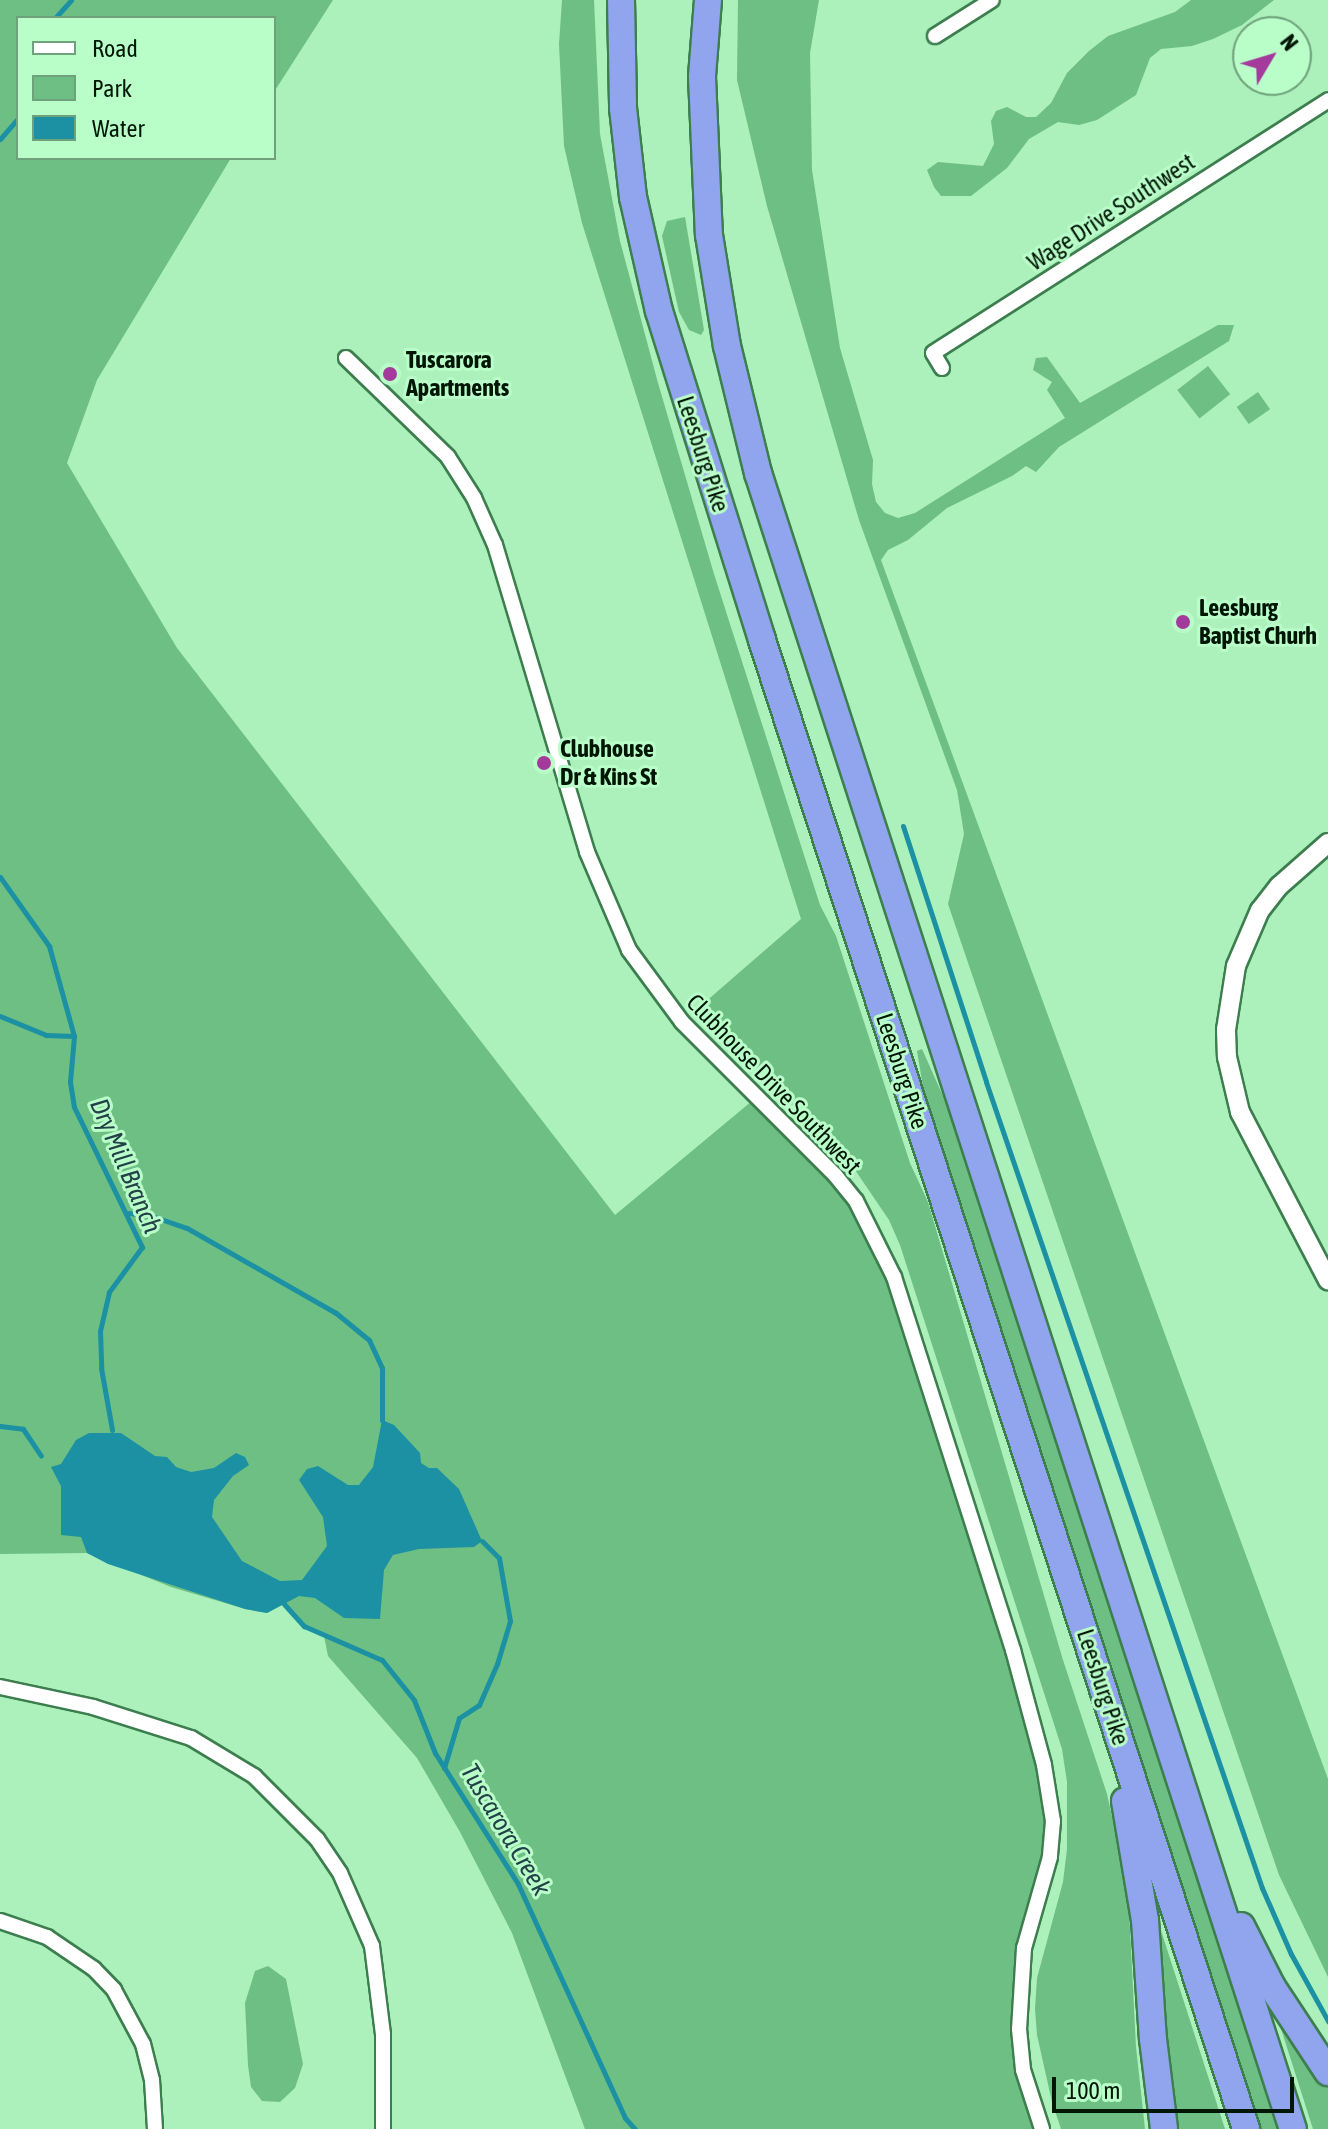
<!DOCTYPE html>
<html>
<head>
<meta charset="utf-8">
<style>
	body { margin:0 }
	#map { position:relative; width:1328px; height:2129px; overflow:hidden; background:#acf0bc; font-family:"Asap Condensed",sans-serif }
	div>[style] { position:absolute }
	.green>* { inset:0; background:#6ebf83; transform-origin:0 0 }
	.water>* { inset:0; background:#1b91a3 }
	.stream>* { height:5px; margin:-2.5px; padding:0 2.5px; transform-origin:2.5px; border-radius:2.5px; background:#1b91a3 }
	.roads { filter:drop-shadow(2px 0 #3d7e4f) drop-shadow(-2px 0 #3d7e4f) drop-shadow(0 2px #3d7e4f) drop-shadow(0 -2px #3d7e4f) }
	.minor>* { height:14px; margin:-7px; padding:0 7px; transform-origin:7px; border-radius:7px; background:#fff }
	.tertiary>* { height:18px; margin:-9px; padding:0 9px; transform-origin:9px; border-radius:9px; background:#fff }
	.motorway>* { height:26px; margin:-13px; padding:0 13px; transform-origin:13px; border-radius:13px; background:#90a5ed }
	.dots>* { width:22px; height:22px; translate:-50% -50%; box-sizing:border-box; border:4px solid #b9fec9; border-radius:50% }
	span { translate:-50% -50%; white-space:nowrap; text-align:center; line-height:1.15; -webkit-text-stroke:6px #b9fec9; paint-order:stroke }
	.street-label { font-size:24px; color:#001605 }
	.poi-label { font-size:24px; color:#001605; font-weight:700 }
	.left { translate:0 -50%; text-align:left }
	.water-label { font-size:26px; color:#224248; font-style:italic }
	.legend { position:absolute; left:16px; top:16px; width:260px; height:144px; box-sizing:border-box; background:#b9fec9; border:2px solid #6fa17b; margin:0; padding:10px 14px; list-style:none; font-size:24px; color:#001605 }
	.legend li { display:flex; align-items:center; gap:16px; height:40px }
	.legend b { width:40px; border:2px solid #6fa17b }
	.north { position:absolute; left:1232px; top:16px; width:80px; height:80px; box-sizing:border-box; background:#b9fec9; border:2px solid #6fa17b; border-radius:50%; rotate:52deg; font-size:22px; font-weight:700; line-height:32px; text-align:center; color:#001605 }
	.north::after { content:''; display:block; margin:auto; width:28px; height:36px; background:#a43a9b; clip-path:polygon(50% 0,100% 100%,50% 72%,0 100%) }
	.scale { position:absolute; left:1052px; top:2077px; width:242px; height:36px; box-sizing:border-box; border:4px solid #001605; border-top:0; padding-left:10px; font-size:24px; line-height:28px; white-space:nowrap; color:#001605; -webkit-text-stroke:6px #b9fec9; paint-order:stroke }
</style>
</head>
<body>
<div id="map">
	<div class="green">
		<i style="clip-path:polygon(0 0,333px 0,274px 92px,274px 18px,18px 18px,18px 158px,231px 158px,97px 380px,67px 463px,177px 648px,615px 1215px,758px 1096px,835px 1175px,878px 1242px,1044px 1765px,1050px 1857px,1024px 1957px,1019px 2029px,1041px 2129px,585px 2129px,512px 1933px,460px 1832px,417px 1758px,328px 1656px,324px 1636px,304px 1626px,284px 1604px,267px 1613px,245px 1609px,171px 1587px,87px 1553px,0 1554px)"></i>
		<i style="clip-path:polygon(562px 0,594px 0,600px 134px,620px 241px,658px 383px,714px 574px,820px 905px,836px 936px,910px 1163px,928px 1202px,1063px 1660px,1107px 1794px,1128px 1889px,1136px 2047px,1145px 2129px,1061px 2129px,1052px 2102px,1037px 2035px,1035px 2009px,1037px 1978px,1063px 1882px,1067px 1849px,1067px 1782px,1062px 1749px,900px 1245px,889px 1220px,849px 1161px,696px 1010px,801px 919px,582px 223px,564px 146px,559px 44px)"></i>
		<i style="clip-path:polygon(738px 0,819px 0,810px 53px,812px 170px,840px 348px,873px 460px,872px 484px,876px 502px,885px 513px,898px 518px,915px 513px,1065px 418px,1047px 390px,1052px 382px,1033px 370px,1036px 358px,1047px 357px,1080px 403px,1218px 325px,1234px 325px,1229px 341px,1059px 447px,1036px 472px,1026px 466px,1012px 476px,947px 508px,908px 540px,888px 550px,881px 560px,1328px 1779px,1328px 1977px,1279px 1875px,948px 904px,964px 834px,957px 790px,859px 520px,767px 206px,737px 80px)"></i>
		<i style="clip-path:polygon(1191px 0,1274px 0,1242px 25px,1213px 39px,1192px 46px,1161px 49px,1150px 58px,1136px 95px,1097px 120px,1079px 125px,1058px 122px,1029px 139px,1007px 168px,971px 196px,941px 196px,934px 187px,927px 170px,938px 162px,983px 166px,994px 144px,991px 121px,996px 111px,1007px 107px,1026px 117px,1036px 117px,1051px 103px,1067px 73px,1089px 51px,1108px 36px,1175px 12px)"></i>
		<i style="clip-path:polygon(685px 217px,704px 330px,701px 335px,689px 330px,679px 312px,662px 236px,667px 221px)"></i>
		<i style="left:1208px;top:366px;width:36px;height:39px;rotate:52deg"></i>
		<i style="left:1258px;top:392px;width:21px;height:26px;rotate:55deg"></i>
		<i style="clip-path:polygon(922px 1049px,965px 1145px,1286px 2129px,1255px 2129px,926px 1105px,917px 1051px)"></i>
		<i style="clip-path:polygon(1156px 1915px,1225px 2129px,1169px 2129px)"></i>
		<i style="clip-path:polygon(268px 1966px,286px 1979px,303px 2064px,295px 2088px,280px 2102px,262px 2101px,251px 2087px,248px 2065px,245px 2003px,255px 1971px)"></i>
		<i style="clip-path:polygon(1268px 1988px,1328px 2081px,1328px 2129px,1313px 2129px)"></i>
	</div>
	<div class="water">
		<i style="clip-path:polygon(382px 1420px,394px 1425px,420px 1453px,421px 1463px,429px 1468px,437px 1468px,459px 1489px,482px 1541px,474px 1547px,419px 1549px,393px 1555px,384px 1570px,380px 1619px,344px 1618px,315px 1598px,299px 1596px,267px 1613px,245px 1609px,108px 1564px,87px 1553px,81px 1537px,61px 1535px,61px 1486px,51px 1467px,61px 1464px,76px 1440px,89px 1433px,121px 1433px,155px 1456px,167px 1457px,176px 1467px,191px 1472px,214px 1468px,236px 1453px,245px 1457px,249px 1465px,233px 1476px,214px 1500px,212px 1517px,242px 1561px,280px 1581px,302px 1580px,327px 1546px,323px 1517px,299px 1480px,307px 1469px,318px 1466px,348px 1485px,359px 1485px,373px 1467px)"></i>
	</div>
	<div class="stream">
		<i style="left:55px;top:18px;width:24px;rotate:-48deg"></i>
		<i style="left:0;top:139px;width:28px;rotate:-49deg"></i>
		<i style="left:903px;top:826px;width:269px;rotate:72deg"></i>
		<i style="left:986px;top:1082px;width:852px;rotate:71.1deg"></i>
		<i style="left:1262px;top:1888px;width:72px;rotate:66.3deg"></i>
		<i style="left:1291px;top:1954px;width:77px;rotate:61.1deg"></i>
		<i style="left:0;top:877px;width:85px;rotate:54.6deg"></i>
		<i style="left:49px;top:946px;width:93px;rotate:74.5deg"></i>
		<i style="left:74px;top:1036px;width:46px;rotate:95deg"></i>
		<i style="left:70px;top:1082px;width:25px;rotate:81deg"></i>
		<i style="left:74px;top:1107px;width:156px;rotate:64.1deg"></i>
		<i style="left:142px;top:1247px;width:56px;rotate:126.3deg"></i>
		<i style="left:109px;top:1292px;width:40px;rotate:103deg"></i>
		<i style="left:100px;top:1331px;width:37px;rotate:88deg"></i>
		<i style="left:101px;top:1368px;width:63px;rotate:79.9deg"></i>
		<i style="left:0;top:1016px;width:50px;rotate:22.4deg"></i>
		<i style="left:46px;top:1035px;width:28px;rotate:2deg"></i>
		<i style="left:129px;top:1213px;width:23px;rotate:7deg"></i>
		<i style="left:152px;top:1216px;width:37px;rotate:19deg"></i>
		<i style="left:187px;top:1228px;width:172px;rotate:29.7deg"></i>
		<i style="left:336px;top:1313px;width:43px;rotate:39.3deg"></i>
		<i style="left:369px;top:1340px;width:31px;rotate:65deg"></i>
		<i style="left:382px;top:1368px;width:52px;rotate:90deg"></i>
		<i style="left:0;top:1426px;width:23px;rotate:7deg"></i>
		<i style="left:23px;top:1429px;width:32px;rotate:56deg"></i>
		<i style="left:284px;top:1604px;width:30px;rotate:48deg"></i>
		<i style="left:304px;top:1626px;width:85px;rotate:23.6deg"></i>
		<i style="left:382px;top:1660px;width:51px;rotate:51.3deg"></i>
		<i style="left:414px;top:1700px;width:57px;rotate:68.4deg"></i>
		<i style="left:435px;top:1753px;width:155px;rotate:57.6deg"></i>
		<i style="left:518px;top:1884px;width:257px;rotate:65.4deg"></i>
		<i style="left:625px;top:2118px;width:15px;rotate:48deg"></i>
		<i style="left:444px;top:1768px;width:52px;rotate:-73.3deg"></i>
		<i style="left:459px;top:1718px;width:24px;rotate:-33deg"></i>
		<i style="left:479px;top:1705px;width:45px;rotate:-66.3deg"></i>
		<i style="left:497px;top:1664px;width:45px;rotate:-73.2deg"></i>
		<i style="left:510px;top:1621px;width:64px;rotate:-99.9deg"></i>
		<i style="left:499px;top:1558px;width:24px;rotate:-135deg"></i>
	</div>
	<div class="roads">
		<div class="minor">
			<i style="left:935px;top:36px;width:67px;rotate:-32.3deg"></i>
			<i style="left:346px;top:358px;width:142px;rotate:44.1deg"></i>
			<i style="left:448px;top:457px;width:49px;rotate:57.6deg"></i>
			<i style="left:474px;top:498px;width:51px;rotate:65.9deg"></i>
			<i style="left:495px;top:545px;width:320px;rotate:73.3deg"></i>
			<i style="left:587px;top:852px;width:107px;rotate:66.8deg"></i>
			<i style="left:629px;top:950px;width:89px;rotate:53.6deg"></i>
			<i style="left:682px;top:1022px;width:216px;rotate:45deg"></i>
			<i style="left:835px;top:1175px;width:33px;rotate:51deg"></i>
			<i style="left:856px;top:1201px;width:85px;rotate:63.4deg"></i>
			<i style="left:894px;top:1277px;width:392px;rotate:72.3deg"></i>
			<i style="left:1013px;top:1650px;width:119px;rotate:74.9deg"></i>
			<i style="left:1044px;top:1765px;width:57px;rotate:80.9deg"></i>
			<i style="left:1053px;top:1821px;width:36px;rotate:95deg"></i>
			<i style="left:1050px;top:1857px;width:95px;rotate:105.9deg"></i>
			<i style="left:1024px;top:1948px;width:81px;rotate:93.5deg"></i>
			<i style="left:1019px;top:2029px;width:41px;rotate:84.4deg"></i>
			<i style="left:1023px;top:2070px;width:62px;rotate:72.1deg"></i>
			<i style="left:942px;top:368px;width:17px;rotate:-121deg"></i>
			<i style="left:933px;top:353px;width:469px;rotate:-32.6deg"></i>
			<i style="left:0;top:1687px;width:95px;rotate:12.1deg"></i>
			<i style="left:93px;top:1707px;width:103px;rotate:17.6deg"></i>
			<i style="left:191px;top:1738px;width:74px;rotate:31.1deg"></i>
			<i style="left:254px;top:1776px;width:89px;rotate:45deg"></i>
			<i style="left:317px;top:1839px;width:41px;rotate:55.9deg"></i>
			<i style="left:340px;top:1873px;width:80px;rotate:66.3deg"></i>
			<i style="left:372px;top:1946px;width:89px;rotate:82.9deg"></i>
			<i style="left:383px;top:2034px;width:95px;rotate:90deg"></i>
			<i style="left:0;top:1921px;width:50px;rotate:18.8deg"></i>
			<i style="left:47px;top:1937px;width:57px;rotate:34.2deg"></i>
			<i style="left:94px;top:1969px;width:29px;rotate:46deg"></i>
			<i style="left:114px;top:1990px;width:61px;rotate:61.8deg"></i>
			<i style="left:143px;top:2044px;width:37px;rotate:76deg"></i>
			<i style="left:152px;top:2080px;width:49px;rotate:86.5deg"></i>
		</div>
		<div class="tertiary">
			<i style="left:1328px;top:843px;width:65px;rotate:138.7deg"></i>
			<i style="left:1279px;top:886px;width:31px;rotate:128deg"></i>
			<i style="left:1260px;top:910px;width:61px;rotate:113.2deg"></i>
			<i style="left:1236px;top:966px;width:65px;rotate:98.9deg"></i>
			<i style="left:1226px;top:1030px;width:27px;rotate:88deg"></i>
			<i style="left:1227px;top:1057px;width:57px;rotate:76.7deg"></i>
			<i style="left:1240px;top:1112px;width:190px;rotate:62.4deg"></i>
		</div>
		<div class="motorway">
			<i style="left:621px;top:0;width:108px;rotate:88.9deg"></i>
			<i style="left:623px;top:108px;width:90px;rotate:83.6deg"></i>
			<i style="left:633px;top:197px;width:117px;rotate:77.2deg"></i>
			<i style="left:659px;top:311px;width:345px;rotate:72.6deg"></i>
			<i style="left:762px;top:640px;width:1566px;rotate:71.99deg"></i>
			<i style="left:708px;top:0;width:77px;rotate:94.5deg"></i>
			<i style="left:702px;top:77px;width:158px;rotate:87.5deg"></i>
			<i style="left:709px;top:235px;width:112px;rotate:80.8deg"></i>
			<i style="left:727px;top:346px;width:131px;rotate:76.3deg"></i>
			<i style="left:758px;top:473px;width:1740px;rotate:72.1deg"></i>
			<i style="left:1125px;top:1801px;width:121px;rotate:80.5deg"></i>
			<i style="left:1145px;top:1920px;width:119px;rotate:86.2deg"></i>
			<i style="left:1153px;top:2039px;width:91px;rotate:83deg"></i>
			<i style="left:1241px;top:1926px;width:68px;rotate:63.1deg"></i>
			<i style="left:1272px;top:1987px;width:102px;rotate:56.6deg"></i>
		</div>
	</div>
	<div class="dots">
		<i style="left:390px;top:374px;background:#a43a9b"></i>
		<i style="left:1183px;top:622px;background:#a43a9b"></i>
		<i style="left:544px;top:763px;background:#a43a9b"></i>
	</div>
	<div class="street-label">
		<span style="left:1111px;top:212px;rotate:-33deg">Wage Drive Southwest</span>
		<span style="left:703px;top:454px;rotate:72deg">Leesburg Pike</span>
		<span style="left:902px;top:1071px;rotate:72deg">Leesburg Pike</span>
		<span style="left:774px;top:1084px;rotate:46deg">Clubhouse Drive Southwest</span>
		<span style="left:1103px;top:1687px;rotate:72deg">Leesburg Pike</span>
	</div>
	<div class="poi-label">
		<span class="left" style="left:406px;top:374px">Tuscarora<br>Apartments</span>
		<span class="left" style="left:1199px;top:622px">Leesburg<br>Baptist Churh</span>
		<span class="left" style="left:560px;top:763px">Clubhouse<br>Dr &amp; Kins St</span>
	</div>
	<div class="water-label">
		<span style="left:125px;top:1166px;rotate:67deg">Dry Mill Branch</span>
		<span style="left:505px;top:1830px;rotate:59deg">Tuscarora Creek</span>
	</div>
	<ul class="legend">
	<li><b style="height:10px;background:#fff"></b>Road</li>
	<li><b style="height:22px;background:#6ebf83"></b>Park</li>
	<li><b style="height:22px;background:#1b91a3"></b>Water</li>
	</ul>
	<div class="north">N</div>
	<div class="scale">100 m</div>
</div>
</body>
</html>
